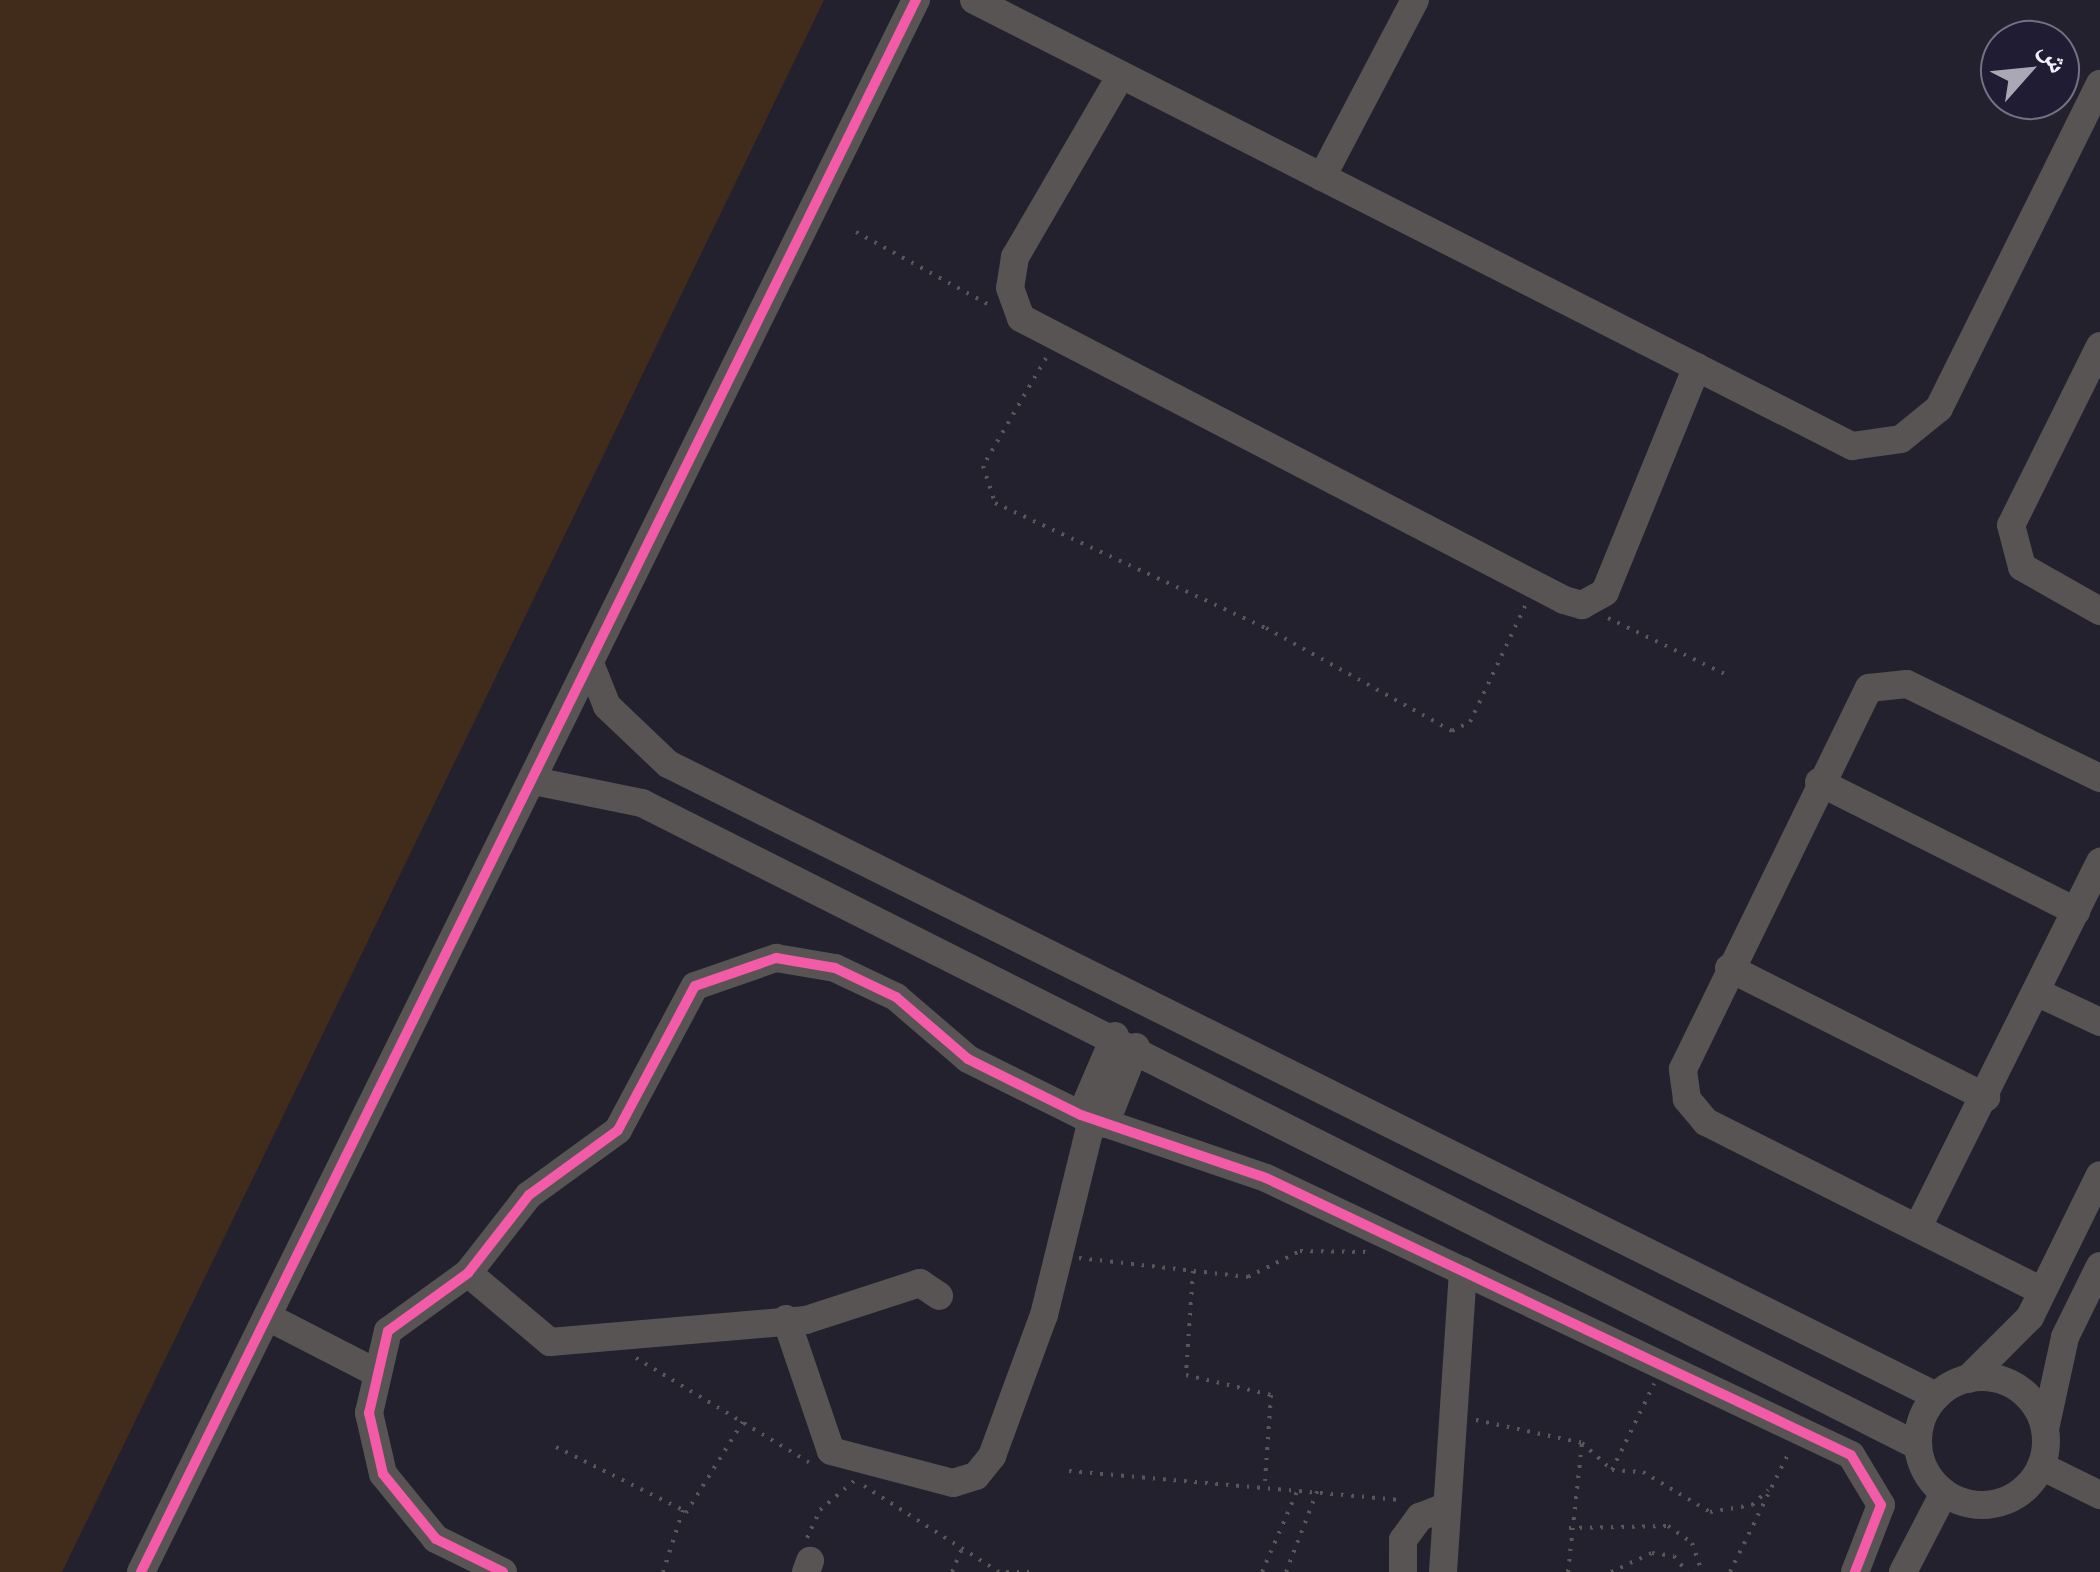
<!DOCTYPE html>
<html>
<head>
<meta charset="utf-8">
<style>
	body { margin:0 }
	#map { position:relative; width:2100px; height:1572px; overflow:hidden; background:#24212e; font-family:Ubuntu,"Noto Naskh Arabic",sans-serif }
	div>[style] { position:absolute }
	.green>* { inset:0; background:#412c1b }
	.path>* { height:4px; margin-top:-2px; transform-origin:0; background:repeating-linear-gradient(90deg,#5a575a 0 2.5px,transparent 0 10.5px) }
	.minor>* { height:28px; margin:-14px; padding:0 14px; transform-origin:14px; border-radius:14px; background:#585453 }
	.minor>.ring { margin:-14px; padding:0; box-sizing:content-box; background:none; border:28px solid #585453; border-radius:50% }
	.cycleway>* { height:10px; margin:-5px; padding:0 5px; transform-origin:5px; border-radius:5px; background:#f35aa7 }
	span { translate:-50% -50%; white-space:nowrap; text-align:center; line-height:1.15; -webkit-text-stroke:9px #201c33; paint-order:stroke }
	.north { position:absolute; left:1980px; top:20px; width:100px; height:100px; box-sizing:border-box; background:#201c33; border:2px solid #747184; border-radius:50%; rotate:63deg; font-size:28px; font-weight:700; line-height:40px; text-align:center; color:#f2f0fd }
	.north::after { content:''; display:block; margin:auto; width:35px; height:45px; background:#aaa8b5; clip-path:polygon(50% 0,100% 100%,50% 72%,0 100%) }
</style>
</head>
<body>
<div id="map">
	<div class="green">
		<i style="clip-path:polygon(0 0,824px 0,62px 1572px,0 1572px)"></i>
	</div>
	<div class="path">
		<i style="left:856px;top:232px;width:156px;rotate:28.7deg"></i>
		<i style="left:1046px;top:358px;width:125px;rotate:120.3deg"></i>
		<i style="left:983px;top:466px;width:39px;rotate:72deg"></i>
		<i style="left:995px;top:503px;width:298px;rotate:24.8deg"></i>
		<i style="left:1266px;top:628px;width:213px;rotate:29deg"></i>
		<i style="left:1452px;top:731px;width:20px;rotate:-27deg"></i>
		<i style="left:1470px;top:722px;width:131px;rotate:-64.6deg"></i>
		<i style="left:1608px;top:618px;width:132px;rotate:25.6deg"></i>
		<i style="left:1079px;top:1258px;width:170px;rotate:6.4deg"></i>
		<i style="left:1248px;top:1277px;width:58px;rotate:-26.6deg"></i>
		<i style="left:1300px;top:1251px;width:70px;rotate:0.8deg"></i>
		<i style="left:1193px;top:1271px;width:104px;rotate:93.9deg"></i>
		<i style="left:1186px;top:1375px;width:87px;rotate:13.2deg"></i>
		<i style="left:1271px;top:1395px;width:86px;rotate:94deg"></i>
		<i style="left:636px;top:1358px;width:203px;rotate:31.1deg"></i>
		<i style="left:1476px;top:1420px;width:108px;rotate:12.2deg"></i>
		<i style="left:1582px;top:1443px;width:40px;rotate:42deg"></i>
		<i style="left:1612px;top:1470px;width:31px;rotate:4deg"></i>
		<i style="left:1643px;top:1472px;width:78px;rotate:30.8deg"></i>
		<i style="left:1710px;top:1512px;width:43px;rotate:-9.5deg"></i>
		<i style="left:1752px;top:1505px;width:22px;rotate:-43deg"></i>
		<i style="left:556px;top:1447px;width:142px;rotate:26.4deg"></i>
		<i style="left:683px;top:1510px;width:65px;rotate:107.9deg"></i>
		<i style="left:1612px;top:1470px;width:96px;rotate:-64deg"></i>
		<i style="left:1069px;top:1471px;width:335px;rotate:5deg"></i>
		<i style="left:864px;top:1486px;width:160px;rotate:32.5deg"></i>
		<i style="left:686px;top:1513px;width:110px;rotate:-58.1deg"></i>
		<i style="left:1569px;top:1528px;width:99px;rotate:-1.2deg"></i>
		<i style="left:1668px;top:1526px;width:29px;rotate:35deg"></i>
		<i style="left:1692px;top:1543px;width:31px;rotate:71deg"></i>
		<i style="left:807px;top:1538px;width:31px;rotate:-65deg"></i>
		<i style="left:820px;top:1510px;width:45px;rotate:-40.5deg"></i>
		<i style="left:952px;top:1572px;width:26px;rotate:-67deg"></i>
		<i style="left:1006px;top:1572px;width:26px"></i>
		<i style="left:1262px;top:1572px;width:93px;rotate:-66.5deg"></i>
		<i style="left:1286px;top:1572px;width:89px;rotate:-68.9deg"></i>
		<i style="left:1568px;top:1572px;width:129px;rotate:-83.8deg"></i>
		<i style="left:1611px;top:1572px;width:45px;rotate:-24.9deg"></i>
		<i style="left:1652px;top:1553px;width:22px;rotate:8deg"></i>
		<i style="left:1674px;top:1556px;width:21px;rotate:51deg"></i>
		<i style="left:1730px;top:1572px;width:134px;rotate:-63.8deg"></i>
	</div>
	<div class="minor">
		<i style="left:974px;top:0;width:985px;rotate:26.93deg"></i>
		<i style="left:1852px;top:446px;width:49px;rotate:-8.1deg"></i>
		<i style="left:1901px;top:439px;width:49px;rotate:-39.2deg"></i>
		<i style="left:1939px;top:408px;width:362px;rotate:-63.6deg"></i>
		<i style="left:1121px;top:75px;width:211px;rotate:120.2deg"></i>
		<i style="left:1015px;top:257px;width:31px;rotate:99deg"></i>
		<i style="left:1010px;top:288px;width:32px;rotate:70deg"></i>
		<i style="left:1021px;top:318px;width:612px;rotate:27.44deg"></i>
		<i style="left:1564px;top:600px;width:19px;rotate:16deg"></i>
		<i style="left:1582px;top:605px;width:26px;rotate:-29deg"></i>
		<i style="left:1605px;top:592px;width:243px;rotate:-67.8deg"></i>
		<i style="left:1322px;top:177px;width:200px;rotate:-62.3deg"></i>
		<i style="left:2100px;top:346px;width:200px;rotate:116.4deg"></i>
		<i style="left:2011px;top:525px;width:43px;rotate:75.3deg"></i>
		<i style="left:2022px;top:567px;width:90px;rotate:29.4deg"></i>
		<i style="left:591px;top:666px;width:43px;rotate:68.2deg"></i>
		<i style="left:607px;top:706px;width:84px;rotate:43.6deg"></i>
		<i style="left:668px;top:764px;width:1417px;rotate:26.49deg"></i>
		<i style="left:534px;top:781px;width:110px;rotate:11.5deg"></i>
		<i style="left:642px;top:803px;width:1429px;rotate:26.74deg"></i>
		<i style="left:1819px;top:782px;width:288px;rotate:26.7deg"></i>
		<i style="left:1729px;top:968px;width:288px;rotate:26.7deg"></i>
		<i style="left:2036px;top:992px;width:71px;rotate:25.1deg"></i>
		<i style="left:1081px;top:1115px;width:86px;rotate:-66.7deg"></i>
		<i style="left:1105px;top:1124px;width:83px;rotate:-68.1deg"></i>
		<i style="left:1919px;top:1225px;width:406px;rotate:-63.5deg"></i>
		<i style="left:468px;top:1273px;width:107px;rotate:40.1deg"></i>
		<i style="left:550px;top:1342px;width:257px;rotate:-4.9deg"></i>
		<i style="left:806px;top:1320px;width:120px;rotate:-18deg"></i>
		<i style="left:920px;top:1283px;width:23px;rotate:34deg"></i>
		<i style="left:2042px;top:1291px;width:376px;rotate:-153.3deg"></i>
		<i style="left:1706px;top:1122px;width:30px;rotate:-130deg"></i>
		<i style="left:1687px;top:1099px;width:30px;rotate:-98deg"></i>
		<i style="left:1683px;top:1069px;width:424px;rotate:-64deg"></i>
		<i style="left:1869px;top:688px;width:38px;rotate:-6deg"></i>
		<i style="left:1907px;top:684px;width:215px;rotate:26deg"></i>
		<i style="left:268px;top:1317px;width:118px;rotate:27.2deg"></i>
		<i style="left:786px;top:1319px;width:139px;rotate:71.2deg"></i>
		<i style="left:831px;top:1451px;width:126px;rotate:14.7deg"></i>
		<i style="left:953px;top:1483px;width:24px;rotate:-17deg"></i>
		<i style="left:976px;top:1476px;width:26px;rotate:-51deg"></i>
		<i style="left:992px;top:1456px;width:150px;rotate:-69.8deg"></i>
		<i style="left:1044px;top:1315px;width:201px;rotate:-76.2deg"></i>
		<i class="ring" style="left:1918px;top:1377px;width:100px;height:100px"></i>
		<i style="left:1968px;top:1379px;width:88px;rotate:-45deg"></i>
		<i style="left:2030px;top:1317px;width:158px;rotate:-63.8deg"></i>
		<i style="left:2045px;top:1429px;width:94px;rotate:-77.7deg"></i>
		<i style="left:2065px;top:1337px;width:79px;rotate:-63.8deg"></i>
		<i style="left:2041px;top:1466px;width:66px;rotate:26.2deg"></i>
		<i style="left:141px;top:1572px;width:1753px;rotate:-63.76deg"></i>
		<i style="left:503px;top:1572px;width:75px;rotate:-153.8deg"></i>
		<i style="left:436px;top:1539px;width:84px;rotate:-129.2deg"></i>
		<i style="left:383px;top:1474px;width:63px;rotate:-102.9deg"></i>
		<i style="left:369px;top:1413px;width:84px;rotate:-77deg"></i>
		<i style="left:388px;top:1331px;width:99px;rotate:-35.9deg"></i>
		<i style="left:468px;top:1273px;width:99px;rotate:-52deg"></i>
		<i style="left:529px;top:1195px;width:110px;rotate:-36.1deg"></i>
		<i style="left:618px;top:1130px;width:163px;rotate:-61.9deg"></i>
		<i style="left:695px;top:986px;width:86px;rotate:-19.1deg"></i>
		<i style="left:776px;top:958px;width:60px;rotate:9.6deg"></i>
		<i style="left:835px;top:968px;width:68px;rotate:25.4deg"></i>
		<i style="left:896px;top:997px;width:95px;rotate:40.7deg"></i>
		<i style="left:968px;top:1059px;width:126px;rotate:26.4deg"></i>
		<i style="left:1081px;top:1115px;width:195px;rotate:18.8deg"></i>
		<i style="left:1266px;top:1178px;width:647px;rotate:25.34deg"></i>
		<i style="left:1851px;top:1455px;width:58px;rotate:59deg"></i>
		<i style="left:1881px;top:1505px;width:72px;rotate:111.2deg"></i>
		<i style="left:806px;top:1572px;width:12px;rotate:-70deg"></i>
		<i style="left:1403px;top:1572px;width:32px;rotate:-90deg"></i>
		<i style="left:1403px;top:1540px;width:29px;rotate:-54deg"></i>
		<i style="left:1420px;top:1517px;width:29px;rotate:-22deg"></i>
		<i style="left:1443px;top:1572px;width:302px;rotate:-86.2deg"></i>
		<i style="left:1903px;top:1572px;width:89px;rotate:-62.6deg"></i>
	</div>
	<div class="cycleway">
		<i style="left:141px;top:1572px;width:1753px;rotate:-63.76deg"></i>
		<i style="left:503px;top:1572px;width:75px;rotate:-153.8deg"></i>
		<i style="left:436px;top:1539px;width:84px;rotate:-129.2deg"></i>
		<i style="left:383px;top:1474px;width:63px;rotate:-102.9deg"></i>
		<i style="left:369px;top:1413px;width:84px;rotate:-77deg"></i>
		<i style="left:388px;top:1331px;width:99px;rotate:-35.9deg"></i>
		<i style="left:468px;top:1273px;width:99px;rotate:-52deg"></i>
		<i style="left:529px;top:1195px;width:110px;rotate:-36.1deg"></i>
		<i style="left:618px;top:1130px;width:163px;rotate:-61.9deg"></i>
		<i style="left:695px;top:986px;width:86px;rotate:-19.1deg"></i>
		<i style="left:776px;top:958px;width:60px;rotate:9.6deg"></i>
		<i style="left:835px;top:968px;width:68px;rotate:25.4deg"></i>
		<i style="left:896px;top:997px;width:95px;rotate:40.7deg"></i>
		<i style="left:968px;top:1059px;width:126px;rotate:26.4deg"></i>
		<i style="left:1081px;top:1115px;width:195px;rotate:18.8deg"></i>
		<i style="left:1266px;top:1178px;width:647px;rotate:25.34deg"></i>
		<i style="left:1851px;top:1455px;width:58px;rotate:59deg"></i>
		<i style="left:1881px;top:1505px;width:72px;rotate:111.2deg"></i>
	</div>
	<div class="north">ش</div>
</div>
</body>
</html>
